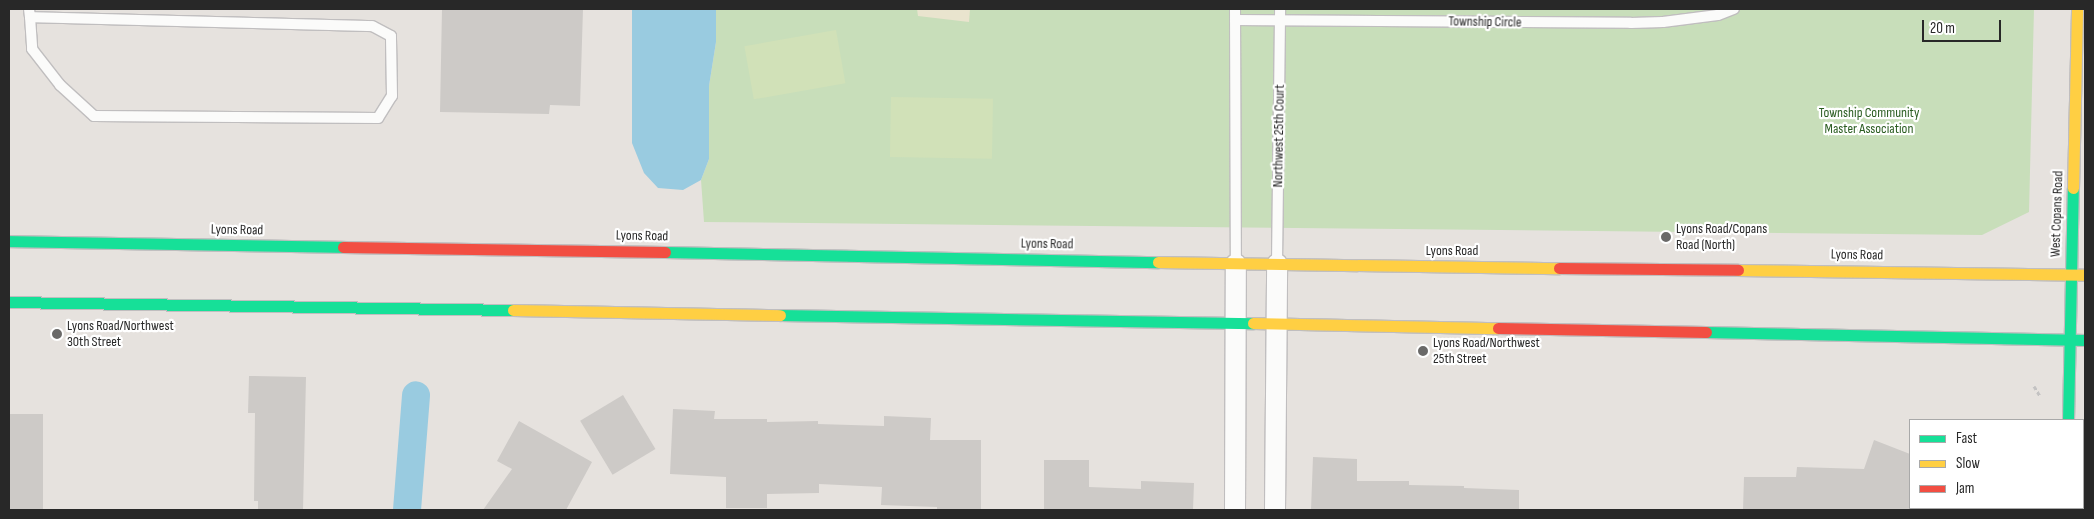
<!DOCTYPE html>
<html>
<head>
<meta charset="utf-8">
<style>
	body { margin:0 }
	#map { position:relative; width:2094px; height:519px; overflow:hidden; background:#e6e2de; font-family:"Sofia Sans Condensed",sans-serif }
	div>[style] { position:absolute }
	.green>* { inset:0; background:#c8deba }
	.sand>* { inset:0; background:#e9e4ce }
	.pitch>* { inset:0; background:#d1e1b8; transform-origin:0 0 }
	.water>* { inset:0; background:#99cbe0 }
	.canal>* { height:28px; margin:-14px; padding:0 14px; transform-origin:14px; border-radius:14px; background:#99cbe0 }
	.building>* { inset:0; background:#cdcac7; transform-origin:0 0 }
	.path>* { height:3px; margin-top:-1.5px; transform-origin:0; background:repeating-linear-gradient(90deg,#c3c2c2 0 4px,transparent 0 6.5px) }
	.roads { filter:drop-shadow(1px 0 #c0bebf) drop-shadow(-1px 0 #c0bebf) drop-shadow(0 1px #c0bebf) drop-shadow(0 -1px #c0bebf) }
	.lane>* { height:10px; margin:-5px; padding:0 5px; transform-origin:5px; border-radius:5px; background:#fbfbfa }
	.street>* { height:20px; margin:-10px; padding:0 10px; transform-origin:10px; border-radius:10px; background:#fbfbfa }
	.fast>* { height:11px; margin:-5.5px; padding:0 5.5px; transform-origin:5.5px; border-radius:5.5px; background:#16e098 }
	.slow>* { height:11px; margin:-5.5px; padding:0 5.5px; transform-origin:5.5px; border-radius:5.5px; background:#ffcf43 }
	.jam>* { height:11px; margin:-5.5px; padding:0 5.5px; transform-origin:5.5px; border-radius:5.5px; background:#f24e42 }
	.dots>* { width:14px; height:14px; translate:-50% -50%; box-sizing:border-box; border:2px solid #fff; border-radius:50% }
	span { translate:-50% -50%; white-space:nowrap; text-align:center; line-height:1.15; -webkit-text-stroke:4.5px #fff; paint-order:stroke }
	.street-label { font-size:14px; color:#282828 }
	.park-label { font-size:14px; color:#2a5c20 }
	.poi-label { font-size:14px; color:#282828 }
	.left { translate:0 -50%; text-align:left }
	.frame { position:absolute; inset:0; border:10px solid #282828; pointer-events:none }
	.legend { position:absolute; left:1909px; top:419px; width:175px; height:90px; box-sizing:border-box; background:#fff; border:1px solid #a9a9a9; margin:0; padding:6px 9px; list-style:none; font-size:15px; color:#282828 }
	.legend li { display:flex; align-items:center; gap:10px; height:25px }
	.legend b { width:25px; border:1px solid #a9a9a9 }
	.scale { position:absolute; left:1922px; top:20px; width:79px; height:22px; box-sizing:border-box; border:2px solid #282828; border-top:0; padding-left:6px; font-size:15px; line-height:18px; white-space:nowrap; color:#282828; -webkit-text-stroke:4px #fff; paint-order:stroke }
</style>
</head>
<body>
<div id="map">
	<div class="green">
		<i style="clip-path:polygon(716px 9px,2034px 9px,2029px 212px,1982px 235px,704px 222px,701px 180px,709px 159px,709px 86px,716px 42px)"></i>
	</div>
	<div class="sand">
		<i style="clip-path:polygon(917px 9px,970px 9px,969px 22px,918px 16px)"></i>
	</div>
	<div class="pitch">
		<i style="left:836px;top:30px;width:54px;height:93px;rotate:80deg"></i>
		<i style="left:891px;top:97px;width:102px;height:60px;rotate:1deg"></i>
	</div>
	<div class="water">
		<i style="clip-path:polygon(632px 9px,716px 9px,716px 42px,709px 86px,709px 159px,701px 180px,683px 190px,658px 188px,644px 173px,632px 143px)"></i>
	</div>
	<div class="canal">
		<i style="left:407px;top:510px;width:115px;rotate:-85.5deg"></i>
	</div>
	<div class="building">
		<i style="clip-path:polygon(442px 9px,583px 9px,580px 106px,550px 105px,549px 114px,440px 112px)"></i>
		<i style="clip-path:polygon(249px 376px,306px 377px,303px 510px,258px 510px,258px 501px,254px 501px,255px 413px,248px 413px)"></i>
		<i style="left:623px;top:395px;width:63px;height:50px;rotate:59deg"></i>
		<i style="clip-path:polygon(673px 409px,715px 411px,714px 419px,767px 419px,767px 422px,818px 421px,818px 424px,884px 426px,884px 416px,931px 418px,930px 440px,981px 440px,981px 510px,937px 510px,937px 507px,881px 505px,882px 487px,819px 484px,819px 493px,767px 494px,767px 508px,726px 508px,726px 477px,670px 474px)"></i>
		<i style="left:9px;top:414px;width:34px;height:96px"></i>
		<i style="clip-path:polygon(519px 421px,592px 462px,566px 510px,483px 510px,512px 469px,497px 461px)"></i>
		<i style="clip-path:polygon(1874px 440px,1910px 454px,1910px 510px,1743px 510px,1744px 477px,1796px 477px,1797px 467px,1864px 469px)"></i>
		<i style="clip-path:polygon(1313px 457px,1357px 459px,1357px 481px,1409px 481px,1409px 485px,1464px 486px,1464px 488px,1519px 490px,1519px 510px,1311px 510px)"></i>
		<i style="clip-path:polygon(1044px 460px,1089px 460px,1089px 487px,1141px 489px,1141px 481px,1194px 483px,1193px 510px,1044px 510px)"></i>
	</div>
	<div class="path">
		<i style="left:2034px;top:386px;width:12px;rotate:59deg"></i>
	</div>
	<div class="roads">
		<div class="lane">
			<i style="left:29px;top:9px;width:8px;rotate:83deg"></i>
			<i style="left:30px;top:17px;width:32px;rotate:86deg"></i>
			<i style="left:32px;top:49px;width:46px;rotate:52.1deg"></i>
			<i style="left:60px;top:85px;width:46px;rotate:42.4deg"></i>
			<i style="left:94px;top:116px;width:284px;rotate:0.4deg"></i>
			<i style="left:378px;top:118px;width:26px;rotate:-58deg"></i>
			<i style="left:392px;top:96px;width:60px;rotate:-91deg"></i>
			<i style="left:391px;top:36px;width:21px;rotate:-152deg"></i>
			<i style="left:372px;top:26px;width:342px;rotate:-178.5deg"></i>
			<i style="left:1235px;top:9px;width:254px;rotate:89.8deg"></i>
			<i style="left:1235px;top:20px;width:396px;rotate:0.4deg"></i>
			<i style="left:1631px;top:23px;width:32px;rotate:-2deg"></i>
			<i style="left:1663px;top:22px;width:55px;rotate:-7.3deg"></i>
			<i style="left:1718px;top:15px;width:17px;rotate:-21deg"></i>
			<i style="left:1277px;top:263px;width:254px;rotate:-89.3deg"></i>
		</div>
		<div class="street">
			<i style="left:1235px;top:510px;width:246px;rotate:-89.8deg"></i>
			<i style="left:1275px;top:510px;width:246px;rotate:-89.5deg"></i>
		</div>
		<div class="fast">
			<i style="left:9px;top:241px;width:334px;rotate:1deg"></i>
			<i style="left:665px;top:252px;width:493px;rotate:1.2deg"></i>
			<i style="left:9px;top:302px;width:504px;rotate:0.91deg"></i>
			<i style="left:780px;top:315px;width:473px;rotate:1deg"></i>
			<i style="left:1706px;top:332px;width:379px;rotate:1.2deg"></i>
			<i style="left:2068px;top:420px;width:232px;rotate:-88.8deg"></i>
			<i style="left:2067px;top:508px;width:2px;rotate:90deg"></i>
		</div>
		<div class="slow">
			<i style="left:2073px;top:188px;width:179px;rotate:-88.7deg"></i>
			<i style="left:1158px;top:262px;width:401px;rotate:0.9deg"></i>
			<i style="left:1738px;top:270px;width:347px;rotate:0.8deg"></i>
			<i style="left:513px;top:310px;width:267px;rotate:1.1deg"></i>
			<i style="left:1253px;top:323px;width:245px;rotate:1.2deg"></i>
		</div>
		<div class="jam">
			<i style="left:343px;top:247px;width:322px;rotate:0.9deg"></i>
			<i style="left:1559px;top:268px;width:179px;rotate:0.6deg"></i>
			<i style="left:1498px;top:328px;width:208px;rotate:1.1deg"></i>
		</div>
	</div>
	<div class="dots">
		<i style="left:1666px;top:237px;background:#6a6968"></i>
		<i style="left:57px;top:334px;background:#6a6968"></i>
		<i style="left:1423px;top:351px;background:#6a6968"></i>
	</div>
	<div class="street-label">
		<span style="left:1485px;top:22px;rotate:1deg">Township Circle</span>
		<span style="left:1279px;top:136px;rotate:-89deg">Northwest 25th Court</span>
		<span style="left:2057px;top:214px;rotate:-88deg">West Copans Road</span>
		<span style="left:237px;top:230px;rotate:1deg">Lyons Road</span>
		<span style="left:642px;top:236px;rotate:1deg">Lyons Road</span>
		<span style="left:1047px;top:244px;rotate:1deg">Lyons Road</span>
		<span style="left:1452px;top:251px">Lyons Road</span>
		<span style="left:1857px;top:255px;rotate:1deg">Lyons Road</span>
	</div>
	<div class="park-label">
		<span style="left:1869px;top:121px">Township Community<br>Master Association</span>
	</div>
	<div class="poi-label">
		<span class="left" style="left:1676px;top:237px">Lyons Road/Copans<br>Road (North)</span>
		<span class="left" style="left:67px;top:334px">Lyons Road/Northwest<br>30th Street</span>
		<span class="left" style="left:1433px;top:351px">Lyons Road/Northwest<br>25th Street</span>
	</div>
	<div class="frame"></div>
	<ul class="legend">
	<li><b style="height:6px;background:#16e098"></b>Fast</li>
	<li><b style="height:6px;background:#ffcf43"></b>Slow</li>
	<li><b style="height:6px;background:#f24e42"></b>Jam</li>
	</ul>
	<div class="scale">20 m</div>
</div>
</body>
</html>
